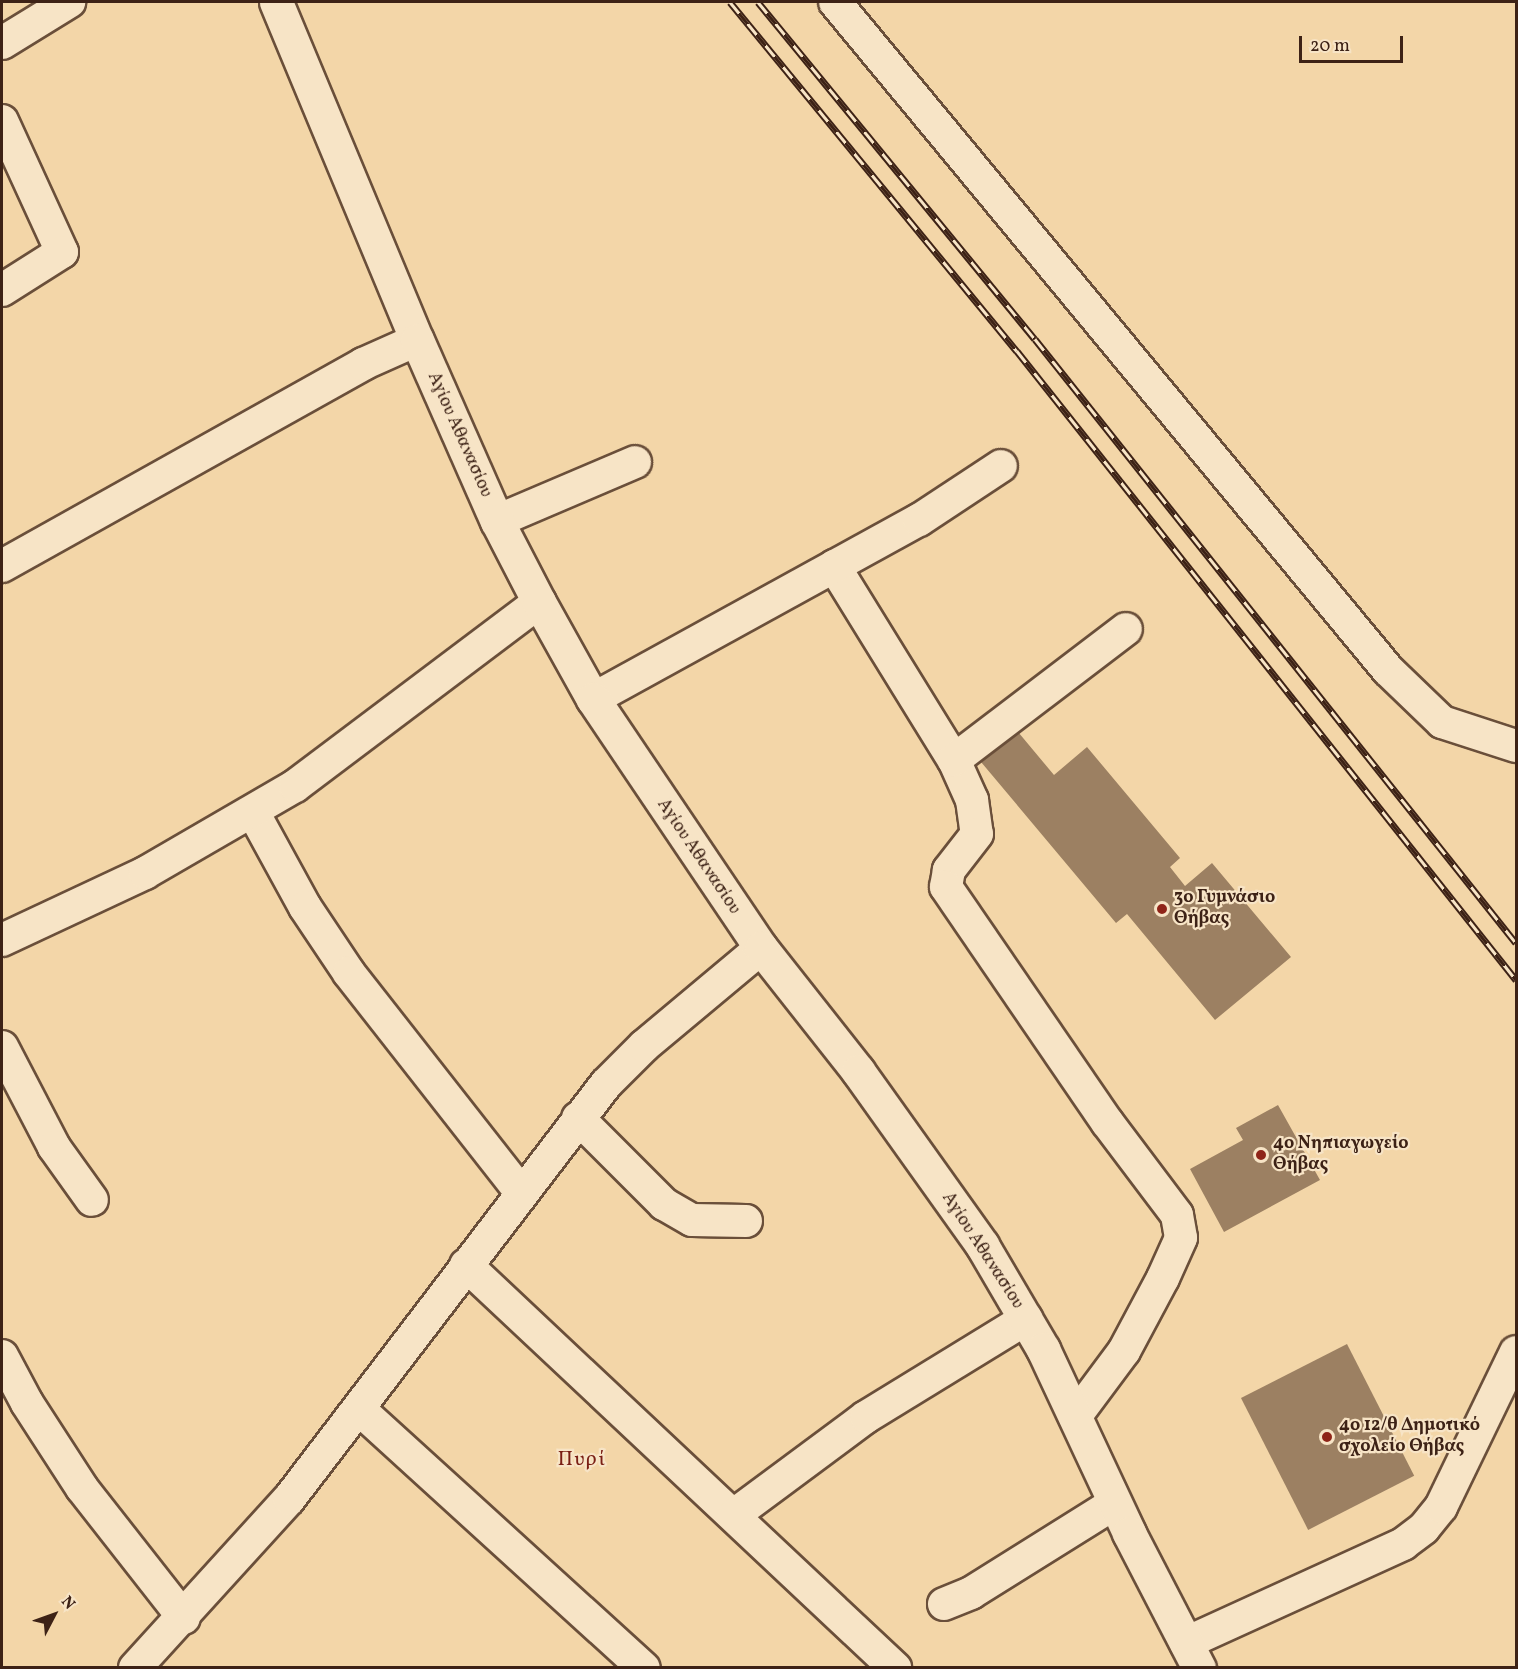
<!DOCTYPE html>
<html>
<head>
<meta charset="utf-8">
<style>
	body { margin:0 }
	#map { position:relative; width:1518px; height:1669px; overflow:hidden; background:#f3d6a8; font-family:Vollkorn,serif }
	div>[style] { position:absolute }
	.building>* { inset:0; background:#9c8062; transform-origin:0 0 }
	.roads { filter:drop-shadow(2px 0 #6a4f3a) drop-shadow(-2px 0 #6a4f3a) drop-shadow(0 2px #6a4f3a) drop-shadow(0 -2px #6a4f3a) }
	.minor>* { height:32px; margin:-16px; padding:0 16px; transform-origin:16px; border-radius:16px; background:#f7e4c6 }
	.secondary>* { height:33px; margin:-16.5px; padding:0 16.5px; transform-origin:16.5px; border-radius:16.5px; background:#f7e4c6 }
	.rail>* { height:7px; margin-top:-3.5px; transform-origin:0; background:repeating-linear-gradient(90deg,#f7e4c6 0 14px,#3d2216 0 28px); box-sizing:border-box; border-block:2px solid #3d2216 }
	.dots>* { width:16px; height:16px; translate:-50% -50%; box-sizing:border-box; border:3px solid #f7e4c6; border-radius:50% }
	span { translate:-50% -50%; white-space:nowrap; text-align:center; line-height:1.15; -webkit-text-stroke:4.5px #f7e4c6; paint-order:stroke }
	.street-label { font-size:18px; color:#3d2216 }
	.poi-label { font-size:18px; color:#3d2216; font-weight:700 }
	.left { translate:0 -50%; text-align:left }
	.quarter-label { font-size:21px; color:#7a1f14; letter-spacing:1.5px }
	.frame { position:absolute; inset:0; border:3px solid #3d2216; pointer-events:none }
	.north { position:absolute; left:24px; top:1585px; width:60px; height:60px; -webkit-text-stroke:4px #f7e4c6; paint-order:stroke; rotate:49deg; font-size:16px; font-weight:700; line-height:24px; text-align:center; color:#3d2216 }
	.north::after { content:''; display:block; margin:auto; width:21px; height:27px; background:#3d2216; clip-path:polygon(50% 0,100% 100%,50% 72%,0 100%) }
	.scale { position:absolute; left:1299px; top:36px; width:104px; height:27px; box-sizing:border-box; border:3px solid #3d2216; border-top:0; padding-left:8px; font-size:18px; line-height:21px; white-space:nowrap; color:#3d2216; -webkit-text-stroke:4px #f7e4c6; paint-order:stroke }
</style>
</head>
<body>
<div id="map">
	<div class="building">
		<i style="clip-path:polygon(1013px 726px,1054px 775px,1087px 747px,1180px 858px,1170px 867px,1185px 886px,1212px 863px,1291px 957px,1215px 1020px,1127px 914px,1116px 923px,976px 756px)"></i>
		<i style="clip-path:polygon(1278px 1105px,1320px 1180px,1224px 1232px,1190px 1169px,1243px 1140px,1236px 1128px)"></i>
		<i style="left:1347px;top:1344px;width:148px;height:119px;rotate:63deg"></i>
	</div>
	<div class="roads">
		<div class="minor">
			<i style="left:835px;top:2px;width:867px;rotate:50.38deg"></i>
			<i style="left:1388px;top:670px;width:75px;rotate:43.9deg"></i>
			<i style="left:1442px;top:722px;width:78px;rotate:18deg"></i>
			<i style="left:2px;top:43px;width:79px;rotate:-31.5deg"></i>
			<i style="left:2px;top:121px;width:144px;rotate:65.4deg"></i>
			<i style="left:62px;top:252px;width:71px;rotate:147.7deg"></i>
			<i style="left:497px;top:521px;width:150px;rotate:-23.1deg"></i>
			<i style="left:2px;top:566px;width:414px;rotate:-29.2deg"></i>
			<i style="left:363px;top:364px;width:59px;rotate:-24deg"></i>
			<i style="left:834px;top:566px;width:228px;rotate:58.3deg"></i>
			<i style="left:954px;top:760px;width:44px;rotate:65.8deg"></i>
			<i style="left:972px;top:800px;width:34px;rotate:82deg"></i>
			<i style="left:977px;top:834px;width:46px;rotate:127.9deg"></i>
			<i style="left:949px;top:870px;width:17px;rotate:100deg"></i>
			<i style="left:946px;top:887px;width:285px;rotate:55.6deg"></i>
			<i style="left:1107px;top:1122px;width:116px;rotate:53deg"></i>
			<i style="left:1177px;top:1215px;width:23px;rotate:80deg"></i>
			<i style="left:1181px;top:1238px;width:44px;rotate:114.2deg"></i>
			<i style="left:1163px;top:1278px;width:83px;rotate:118.1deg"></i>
			<i style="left:1124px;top:1351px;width:82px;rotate:126.6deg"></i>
			<i style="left:593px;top:699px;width:372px;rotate:-28.8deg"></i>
			<i style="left:919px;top:520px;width:98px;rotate:-33.4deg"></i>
			<i style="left:954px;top:760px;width:216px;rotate:-37.3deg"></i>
			<i style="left:253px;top:812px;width:108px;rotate:61.3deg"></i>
			<i style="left:305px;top:907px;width:79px;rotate:56.3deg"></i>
			<i style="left:349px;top:973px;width:278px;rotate:51.9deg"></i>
			<i style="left:2px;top:940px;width:158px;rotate:-25.1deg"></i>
			<i style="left:145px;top:873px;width:173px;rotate:-30.1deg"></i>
			<i style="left:295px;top:786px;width:306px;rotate:-37deg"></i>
			<i style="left:2px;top:1047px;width:113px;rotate:62.5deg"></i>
			<i style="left:54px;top:1147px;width:65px;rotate:54.4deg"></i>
			<i style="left:578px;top:1118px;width:122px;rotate:45deg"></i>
			<i style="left:664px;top:1204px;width:32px;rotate:30deg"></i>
			<i style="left:692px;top:1220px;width:54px;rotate:1.1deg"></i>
			<i style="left:466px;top:1265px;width:589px;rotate:43.21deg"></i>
			<i style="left:2px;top:1356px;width:53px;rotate:62deg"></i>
			<i style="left:27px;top:1403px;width:101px;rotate:57.1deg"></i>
			<i style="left:82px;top:1488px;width:165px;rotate:51.9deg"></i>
			<i style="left:359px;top:1409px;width:385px;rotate:42.3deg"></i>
			<i style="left:734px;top:1515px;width:164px;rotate:-36.6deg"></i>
			<i style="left:866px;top:1417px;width:188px;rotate:-31.5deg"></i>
			<i style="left:944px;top:1604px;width:29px;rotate:-22deg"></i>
			<i style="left:971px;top:1593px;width:170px;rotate:-32deg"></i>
			<i style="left:1186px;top:1643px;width:239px;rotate:-24.5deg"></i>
			<i style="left:1403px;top:1544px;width:26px;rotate:-37deg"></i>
			<i style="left:1424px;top:1528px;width:27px;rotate:-51deg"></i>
			<i style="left:1441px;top:1507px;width:172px;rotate:-64.2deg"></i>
			<i style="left:135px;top:1668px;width:229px;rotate:-47.7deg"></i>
			<i style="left:289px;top:1499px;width:522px;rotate:-52.63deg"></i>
			<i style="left:606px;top:1084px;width:54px;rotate:-45deg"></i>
			<i style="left:644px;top:1046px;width:153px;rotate:-39.9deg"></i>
		</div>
		<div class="secondary">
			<i style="left:276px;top:2px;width:366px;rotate:67.4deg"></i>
			<i style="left:417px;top:340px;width:198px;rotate:66.2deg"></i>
			<i style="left:497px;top:521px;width:91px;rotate:62.6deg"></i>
			<i style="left:539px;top:602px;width:111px;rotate:60.9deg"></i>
			<i style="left:593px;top:699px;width:300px;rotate:56deg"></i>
			<i style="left:761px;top:948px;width:157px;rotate:51.7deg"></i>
			<i style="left:858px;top:1071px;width:214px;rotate:54.5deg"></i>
			<i style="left:982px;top:1245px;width:121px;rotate:59.6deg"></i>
			<i style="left:1043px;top:1349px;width:203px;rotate:64.9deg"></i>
			<i style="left:1129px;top:1533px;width:152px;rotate:62.6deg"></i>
		</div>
	</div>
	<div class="rail">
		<i style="left:730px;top:2px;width:452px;rotate:50.6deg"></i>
		<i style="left:1017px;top:351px;width:803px;rotate:51.57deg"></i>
		<i style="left:758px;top:2px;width:436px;rotate:50.6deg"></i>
		<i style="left:1035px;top:339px;width:772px;rotate:51.47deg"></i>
	</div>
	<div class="dots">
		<i style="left:1162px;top:909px;background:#8f2418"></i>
		<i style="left:1261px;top:1155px;background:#8f2418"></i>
		<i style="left:1327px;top:1437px;background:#8f2418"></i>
	</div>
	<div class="street-label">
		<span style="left:459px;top:435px;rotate:66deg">Αγίου Αθανασίου</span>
		<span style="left:698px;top:857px;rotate:56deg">Αγίου Αθανασίου</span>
		<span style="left:982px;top:1251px;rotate:57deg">Αγίου Αθανασίου</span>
	</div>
	<div class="poi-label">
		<span class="left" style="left:1174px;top:909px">3ο Γυμνάσιο<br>Θήβας</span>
		<span class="left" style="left:1273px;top:1155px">4ο Νηπιαγωγείο<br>Θήβας</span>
		<span class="left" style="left:1339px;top:1437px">4ο 12/θ Δημοτικό<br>σχολείο Θήβας</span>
	</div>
	<div class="quarter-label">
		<span style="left:582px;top:1460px">Πυρί</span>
	</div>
	<div class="frame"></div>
	<div class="north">N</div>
	<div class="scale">20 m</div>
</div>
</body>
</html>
